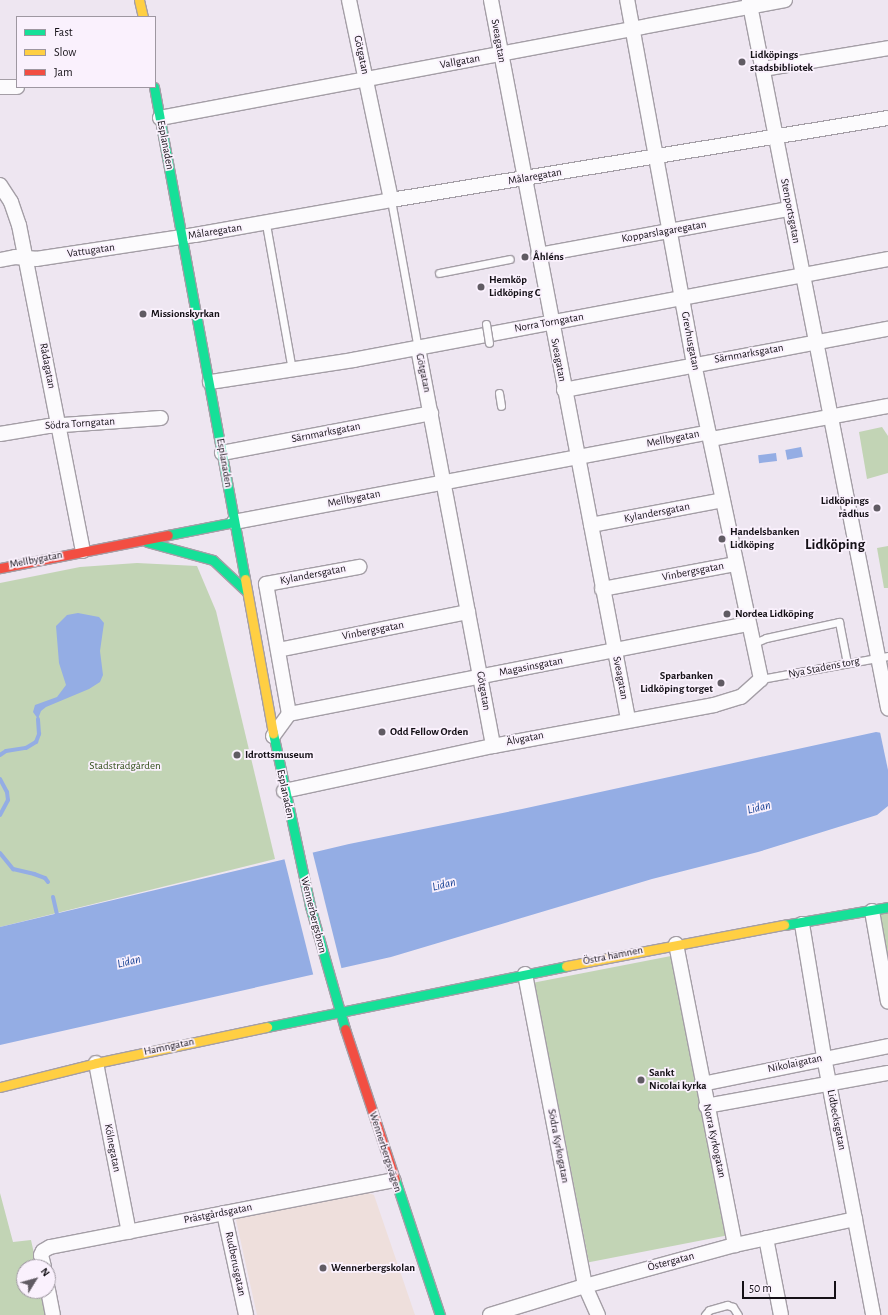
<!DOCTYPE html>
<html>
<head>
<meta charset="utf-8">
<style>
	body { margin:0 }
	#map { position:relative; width:888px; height:1315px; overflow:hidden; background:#eee6f1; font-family:"Alegreya Sans",sans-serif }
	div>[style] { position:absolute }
	.education>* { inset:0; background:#eedfdc }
	.green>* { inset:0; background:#c2d4b5; transform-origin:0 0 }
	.water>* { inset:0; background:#94ade4; transform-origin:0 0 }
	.pier>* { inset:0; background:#eee6f1; transform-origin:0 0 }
	.stream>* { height:4px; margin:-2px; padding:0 2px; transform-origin:2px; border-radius:2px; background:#94ade4 }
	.roads { filter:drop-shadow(1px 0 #a49ea6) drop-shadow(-1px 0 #a49ea6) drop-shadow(0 1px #a49ea6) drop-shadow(0 -1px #a49ea6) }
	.lane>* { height:7px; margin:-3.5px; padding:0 3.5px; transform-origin:3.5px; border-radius:3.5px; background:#fcfbfd }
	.street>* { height:14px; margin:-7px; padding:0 7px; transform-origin:7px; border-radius:7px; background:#fcfbfd }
	.fast>* { height:9px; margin:-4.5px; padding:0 4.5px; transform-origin:4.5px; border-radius:4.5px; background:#16e098 }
	.slow>* { height:9px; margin:-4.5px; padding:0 4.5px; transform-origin:4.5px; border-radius:4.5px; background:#ffcf43 }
	.jam>* { height:9px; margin:-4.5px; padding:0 4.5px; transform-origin:4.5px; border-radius:4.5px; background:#f24e42 }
	.bridges { filter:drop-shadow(1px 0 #a49ea6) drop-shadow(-1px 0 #a49ea6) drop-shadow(0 1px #a49ea6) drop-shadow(0 -1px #a49ea6) }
	.lane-bridge>* { height:7px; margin:-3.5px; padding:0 3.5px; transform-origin:3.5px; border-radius:3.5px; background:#fcfbfd }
	.dots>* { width:11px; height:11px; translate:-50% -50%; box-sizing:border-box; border:2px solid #faf1fd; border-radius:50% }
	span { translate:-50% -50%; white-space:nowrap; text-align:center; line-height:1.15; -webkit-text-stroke:3.5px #faf1fd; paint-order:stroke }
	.street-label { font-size:11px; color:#141016 }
	.poi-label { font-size:11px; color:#141016; font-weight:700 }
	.left { translate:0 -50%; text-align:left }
	.right { translate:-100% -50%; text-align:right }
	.park-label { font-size:11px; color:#2f4d17 }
	.water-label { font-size:12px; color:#123d91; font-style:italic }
	.district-label { font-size:15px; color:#141016; font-weight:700 }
	.legend { position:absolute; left:16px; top:16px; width:140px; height:72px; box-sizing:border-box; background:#faf1fd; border:1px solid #9e97a1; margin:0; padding:5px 7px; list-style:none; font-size:12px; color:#141016 }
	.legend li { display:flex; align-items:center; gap:8px; height:20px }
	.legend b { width:20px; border:1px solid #9e97a1 }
	.north { position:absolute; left:16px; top:1259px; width:40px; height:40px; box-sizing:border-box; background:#faf1fd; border:1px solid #9e97a1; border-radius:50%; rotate:53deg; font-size:11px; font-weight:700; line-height:16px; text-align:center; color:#141016 }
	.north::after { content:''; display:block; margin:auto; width:14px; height:18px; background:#605b63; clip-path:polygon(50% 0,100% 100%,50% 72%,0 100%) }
	.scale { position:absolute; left:742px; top:1281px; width:94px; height:18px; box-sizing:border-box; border:2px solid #141016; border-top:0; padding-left:5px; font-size:12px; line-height:14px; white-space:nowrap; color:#141016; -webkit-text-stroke:3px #faf1fd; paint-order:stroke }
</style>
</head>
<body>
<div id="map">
	<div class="education">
		<i style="clip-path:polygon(366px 1192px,374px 1195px,415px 1315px,257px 1315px,236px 1220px,240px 1217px)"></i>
	</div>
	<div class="green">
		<i style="clip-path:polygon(882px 427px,888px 436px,888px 473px,867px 479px,859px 432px)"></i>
		<i style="clip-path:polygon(888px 546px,888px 588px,884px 588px,877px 548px)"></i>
		<i style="clip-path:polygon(137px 563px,197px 566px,216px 611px,275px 859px,0 927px,0 583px,80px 567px)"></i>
		<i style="clip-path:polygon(888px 909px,888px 961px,879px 910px)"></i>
		<i style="left:671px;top:956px;width:285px;height:139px;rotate:79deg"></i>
		<i style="clip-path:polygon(0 1193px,13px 1242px,31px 1240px,37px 1267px,24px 1267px,24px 1291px,42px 1291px,47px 1315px,0 1315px)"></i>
	</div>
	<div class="water">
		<i style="left:801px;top:447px;width:10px;height:16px;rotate:79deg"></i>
		<i style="left:776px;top:453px;width:8px;height:18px;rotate:83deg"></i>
		<i style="clip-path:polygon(78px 613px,99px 617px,104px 623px,100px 651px,103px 675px,100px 682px,89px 689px,46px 707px,41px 711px,38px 719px,33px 712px,35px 705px,57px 697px,66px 685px,59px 663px,56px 626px,67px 615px)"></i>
		<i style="clip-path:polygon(876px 732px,888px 734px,888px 806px,877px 815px,758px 852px,652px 879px,391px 957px,0 1045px,0 927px,349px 844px,522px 809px)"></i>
	</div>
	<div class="pier">
		<i style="clip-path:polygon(880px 732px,888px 732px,888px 770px)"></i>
		<i style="left:312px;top:850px;width:125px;height:29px;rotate:76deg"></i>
	</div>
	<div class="stream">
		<i style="left:0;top:755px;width:7px;rotate:-34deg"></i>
		<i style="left:6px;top:751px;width:20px;rotate:-9deg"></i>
		<i style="left:26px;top:748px;width:12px;rotate:-31deg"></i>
		<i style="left:36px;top:742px;width:9px;rotate:-69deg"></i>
		<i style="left:39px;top:734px;width:15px;rotate:-94deg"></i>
		<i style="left:0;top:779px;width:15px;rotate:62deg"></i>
		<i style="left:7px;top:792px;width:8px;rotate:83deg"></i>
		<i style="left:8px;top:800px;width:17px;rotate:118deg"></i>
		<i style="left:0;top:853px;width:21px;rotate:51deg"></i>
		<i style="left:13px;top:869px;width:22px;rotate:13deg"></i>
		<i style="left:34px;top:874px;width:12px;rotate:20deg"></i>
		<i style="left:45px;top:878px;width:5px;rotate:53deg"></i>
		<i style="left:53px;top:897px;width:22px;rotate:77deg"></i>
	</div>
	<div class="roads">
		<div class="lane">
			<i style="left:391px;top:200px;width:150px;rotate:79.7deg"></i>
			<i style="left:266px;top:224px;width:148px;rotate:79.9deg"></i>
			<i style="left:439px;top:273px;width:72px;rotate:-11.2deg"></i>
			<i style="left:499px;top:393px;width:13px;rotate:81deg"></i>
			<i style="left:752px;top:644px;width:15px;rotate:-23deg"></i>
			<i style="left:766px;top:638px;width:75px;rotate:-12.4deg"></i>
			<i style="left:839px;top:622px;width:42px;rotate:79deg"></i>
			<i style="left:761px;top:679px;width:129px;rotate:-10.3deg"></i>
			<i style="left:705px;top:1315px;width:6px;rotate:-51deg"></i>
			<i style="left:709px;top:1310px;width:19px;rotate:-16deg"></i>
			<i style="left:727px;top:1305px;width:6px;rotate:18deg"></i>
			<i style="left:733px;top:1307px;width:9px;rotate:58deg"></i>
		</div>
		<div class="street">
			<i style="left:349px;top:0;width:204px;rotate:78.1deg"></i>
			<i style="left:491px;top:0;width:732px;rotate:79.21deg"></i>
			<i style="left:749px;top:0;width:722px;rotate:78.89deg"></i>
			<i style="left:763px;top:69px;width:127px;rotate:-9.5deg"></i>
			<i style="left:0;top:87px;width:17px"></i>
			<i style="left:160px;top:118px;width:636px;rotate:-10.69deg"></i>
			<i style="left:0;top:185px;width:20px;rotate:57deg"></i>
			<i style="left:11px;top:202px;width:24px;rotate:71deg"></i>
			<i style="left:19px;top:225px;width:332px;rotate:78.9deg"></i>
			<i style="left:538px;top:255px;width:255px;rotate:-10.4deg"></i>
			<i style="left:0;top:260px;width:15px;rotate:-11deg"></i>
			<i style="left:15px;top:257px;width:21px;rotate:5deg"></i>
			<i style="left:36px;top:259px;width:161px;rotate:-8.6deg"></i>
			<i style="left:195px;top:235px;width:199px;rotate:-10.1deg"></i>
			<i style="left:391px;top:200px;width:504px;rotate:-9.37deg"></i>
			<i style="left:418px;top:348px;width:405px;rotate:79.3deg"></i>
			<i style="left:210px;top:382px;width:145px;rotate:-8.7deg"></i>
			<i style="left:353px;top:360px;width:544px;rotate:-10.69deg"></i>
			<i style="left:564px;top:390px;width:330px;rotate:-10.7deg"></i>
			<i style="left:0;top:434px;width:50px;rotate:-9.3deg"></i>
			<i style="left:49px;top:426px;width:112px;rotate:-4.1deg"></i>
			<i style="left:711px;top:439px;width:180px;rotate:-10.6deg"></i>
			<i style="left:222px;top:453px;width:213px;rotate:-10.8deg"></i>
			<i style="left:234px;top:522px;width:483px;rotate:-10.7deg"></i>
			<i style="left:591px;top:525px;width:134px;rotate:-10.7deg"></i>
			<i style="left:602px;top:589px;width:136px;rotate:-10.6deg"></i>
			<i style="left:278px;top:650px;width:194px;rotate:-11.3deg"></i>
			<i style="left:289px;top:714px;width:468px;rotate:-11.1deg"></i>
			<i style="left:273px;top:736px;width:27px;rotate:-54deg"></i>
			<i style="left:289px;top:714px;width:132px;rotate:-100deg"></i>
			<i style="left:266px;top:584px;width:95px;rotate:-10.4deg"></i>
			<i style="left:284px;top:791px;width:214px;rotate:-12.2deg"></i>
			<i style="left:493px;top:746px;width:225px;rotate:-10.5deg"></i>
			<i style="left:714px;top:705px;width:28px;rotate:-17deg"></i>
			<i style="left:741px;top:697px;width:27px;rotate:-42deg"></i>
			<i style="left:761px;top:679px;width:322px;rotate:-102deg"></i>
			<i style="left:694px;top:364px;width:370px;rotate:-100.4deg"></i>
			<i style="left:872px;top:911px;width:92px;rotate:80deg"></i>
			<i style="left:802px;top:924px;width:135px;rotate:80.6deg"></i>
			<i style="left:824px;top:1057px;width:263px;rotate:79.2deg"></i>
			<i style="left:676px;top:944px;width:307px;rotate:78.9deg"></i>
			<i style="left:525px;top:974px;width:318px;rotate:79.1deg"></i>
			<i style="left:585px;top:1286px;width:32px;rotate:66deg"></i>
			<i style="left:96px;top:1063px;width:172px;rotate:79deg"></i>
			<i style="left:702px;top:1084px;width:190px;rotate:-11.5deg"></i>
			<i style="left:706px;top:1106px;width:185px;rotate:-10.3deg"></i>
			<i style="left:224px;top:1213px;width:104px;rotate:77.8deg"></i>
			<i style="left:766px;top:1238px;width:78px;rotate:79deg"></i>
			<i style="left:44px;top:1267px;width:12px;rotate:-104deg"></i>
			<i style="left:41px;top:1255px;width:4px;rotate:-63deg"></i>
			<i style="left:43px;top:1251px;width:8px;rotate:-30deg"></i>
			<i style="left:50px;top:1247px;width:350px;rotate:-11deg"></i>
			<i style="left:48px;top:1290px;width:25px;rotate:79deg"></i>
			<i style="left:490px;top:1315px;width:99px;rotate:-17deg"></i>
			<i style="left:585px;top:1286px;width:156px;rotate:-15.3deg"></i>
			<i style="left:735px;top:1245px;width:123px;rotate:-12.2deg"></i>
		</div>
		<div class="fast">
			<i style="left:154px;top:87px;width:500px;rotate:79.52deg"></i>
			<i style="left:168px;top:535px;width:67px;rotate:-11.1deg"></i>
			<i style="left:147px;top:542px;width:68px;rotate:15.3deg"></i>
			<i style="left:213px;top:560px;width:45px;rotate:43.2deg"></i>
			<i style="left:273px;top:733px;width:177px;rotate:77.9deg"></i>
			<i style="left:310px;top:906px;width:128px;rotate:74.1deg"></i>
			<i style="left:784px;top:925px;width:106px;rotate:-9.8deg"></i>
			<i style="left:267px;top:1027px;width:305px;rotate:-11.5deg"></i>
			<i style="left:395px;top:1179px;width:143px;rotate:71.7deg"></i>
		</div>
		<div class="slow">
			<i style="left:139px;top:0;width:17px;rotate:77deg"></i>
			<i style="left:245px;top:579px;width:157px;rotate:79.7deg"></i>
			<i style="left:566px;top:966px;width:222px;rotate:-10.7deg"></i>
			<i style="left:0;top:1087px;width:99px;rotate:-14deg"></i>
			<i style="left:96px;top:1063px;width:175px;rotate:-11.9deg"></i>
		</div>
		<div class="jam">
			<i style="left:0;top:568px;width:171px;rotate:-11.1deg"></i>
			<i style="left:345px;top:1029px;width:158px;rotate:71.6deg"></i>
		</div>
	</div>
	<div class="bridges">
		<div class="lane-bridge">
			<i style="left:486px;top:324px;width:19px;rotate:81deg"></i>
		</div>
	</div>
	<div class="dots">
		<i style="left:742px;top:62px;background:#605b63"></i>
		<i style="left:525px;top:257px;background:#605b63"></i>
		<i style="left:481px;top:287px;background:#605b63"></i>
		<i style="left:143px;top:314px;background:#605b63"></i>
		<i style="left:877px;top:508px;background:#605b63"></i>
		<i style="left:722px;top:539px;background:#605b63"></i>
		<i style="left:727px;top:614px;background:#605b63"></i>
		<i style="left:721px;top:683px;background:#605b63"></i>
		<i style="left:382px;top:732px;background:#605b63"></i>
		<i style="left:237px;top:755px;background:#605b63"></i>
		<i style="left:641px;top:1080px;background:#605b63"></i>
		<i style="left:323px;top:1268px;background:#605b63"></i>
	</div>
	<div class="street-label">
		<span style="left:498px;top:41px;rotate:80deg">Sveagatan</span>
		<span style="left:361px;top:55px;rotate:78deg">Götgatan</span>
		<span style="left:460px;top:62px;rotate:-10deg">Vallgatan</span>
		<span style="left:165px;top:145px;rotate:79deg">Esplanaden</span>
		<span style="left:535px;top:177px;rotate:-10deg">Målaregatan</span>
		<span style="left:790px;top:211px;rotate:79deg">Stenportsgatan</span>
		<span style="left:215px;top:232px;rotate:-9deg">Målaregatan</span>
		<span style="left:664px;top:232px;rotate:-10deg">Kopparslagaregatan</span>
		<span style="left:91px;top:251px;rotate:-8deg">Vattugatan</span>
		<span style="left:549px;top:323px;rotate:-10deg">Norra Torngatan</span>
		<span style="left:690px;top:341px;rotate:79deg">Grevhusgatan</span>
		<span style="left:749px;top:354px;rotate:-10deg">Särnmarksgatan</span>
		<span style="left:558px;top:360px;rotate:79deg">Sveagatan</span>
		<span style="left:47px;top:366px;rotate:79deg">Rådagatan</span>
		<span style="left:423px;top:373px;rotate:78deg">Götgatan</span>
		<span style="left:80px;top:424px;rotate:-4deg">Södra Torngatan</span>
		<span style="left:326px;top:433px;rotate:-11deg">Särnmarksgatan</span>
		<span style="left:673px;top:439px;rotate:-11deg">Mellbygatan</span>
		<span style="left:224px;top:463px;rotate:80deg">Esplanaden</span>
		<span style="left:354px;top:499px;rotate:-11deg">Mellbygatan</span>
		<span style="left:657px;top:513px;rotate:-11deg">Kylandersgatan</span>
		<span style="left:36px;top:560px;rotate:-11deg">Mellbygatan</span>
		<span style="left:693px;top:572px;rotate:-11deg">Vinbergsgatan</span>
		<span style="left:313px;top:575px;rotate:-11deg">Kylandersgatan</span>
		<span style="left:373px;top:631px;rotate:-11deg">Vinbergsgatan</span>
		<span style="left:531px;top:667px;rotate:-11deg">Magasinsgatan</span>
		<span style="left:824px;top:668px;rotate:-11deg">Nya Stadens torg</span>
		<span style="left:620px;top:678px;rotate:79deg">Sveagatan</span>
		<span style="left:483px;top:691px;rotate:80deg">Götgatan</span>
		<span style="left:525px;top:739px;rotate:-11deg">Älvgatan</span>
		<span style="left:285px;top:794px;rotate:78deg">Esplanaden</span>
		<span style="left:313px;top:915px;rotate:76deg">Wennerbergsbron</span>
		<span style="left:613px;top:956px;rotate:-11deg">Östra hamnen</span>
		<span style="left:169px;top:1047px;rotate:-12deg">Hamngatan</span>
		<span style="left:795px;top:1064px;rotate:-12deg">Nikolaigatan</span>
		<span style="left:836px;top:1120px;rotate:79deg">Lidbecksgatan</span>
		<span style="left:714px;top:1141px;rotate:78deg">Norra Kyrkogatan</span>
		<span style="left:558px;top:1146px;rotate:79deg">Södra Kyrkogatan</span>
		<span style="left:112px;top:1148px;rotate:79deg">Kölnegatan</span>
		<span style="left:385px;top:1152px;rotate:72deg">Wennerbergsvägen</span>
		<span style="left:218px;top:1214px;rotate:-11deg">Prästgårdsgatan</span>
		<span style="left:671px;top:1262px;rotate:-15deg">Östergatan</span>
		<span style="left:235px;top:1264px;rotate:78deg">Rudberusgatan</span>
	</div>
	<div class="poi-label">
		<span class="left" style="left:750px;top:62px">Lidköpings<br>stadsbibliotek</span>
		<span class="left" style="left:533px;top:257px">Åhléns</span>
		<span class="left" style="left:489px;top:287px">Hemköp<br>Lidköping C</span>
		<span class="left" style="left:151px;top:314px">Missionskyrkan</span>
		<span class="right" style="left:869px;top:508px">Lidköpings<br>rådhus</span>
		<span class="left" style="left:730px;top:539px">Handelsbanken<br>Lidköping</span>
		<span class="left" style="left:735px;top:614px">Nordea Lidköping</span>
		<span class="right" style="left:713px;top:683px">Sparbanken<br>Lidköping torget</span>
		<span class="left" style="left:390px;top:732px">Odd Fellow Orden</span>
		<span class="left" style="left:245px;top:755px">Idrottsmuseum</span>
		<span class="left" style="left:649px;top:1080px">Sankt<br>Nicolai kyrka</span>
		<span class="left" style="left:331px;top:1268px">Wennerbergskolan</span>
	</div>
	<div class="park-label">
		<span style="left:125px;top:766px">Stadsträdgården</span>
	</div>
	<div class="water-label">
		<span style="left:759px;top:808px;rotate:-14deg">Lidan</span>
		<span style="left:444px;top:885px;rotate:-14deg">Lidan</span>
		<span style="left:129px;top:962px;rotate:-14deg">Lidan</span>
	</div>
	<div class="district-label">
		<span style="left:835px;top:545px">Lidköping</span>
	</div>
	<ul class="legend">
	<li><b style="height:5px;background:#16e098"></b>Fast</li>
	<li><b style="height:5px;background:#ffcf43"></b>Slow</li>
	<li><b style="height:5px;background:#f24e42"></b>Jam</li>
	</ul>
	<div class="north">N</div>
	<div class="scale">50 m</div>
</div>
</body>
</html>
